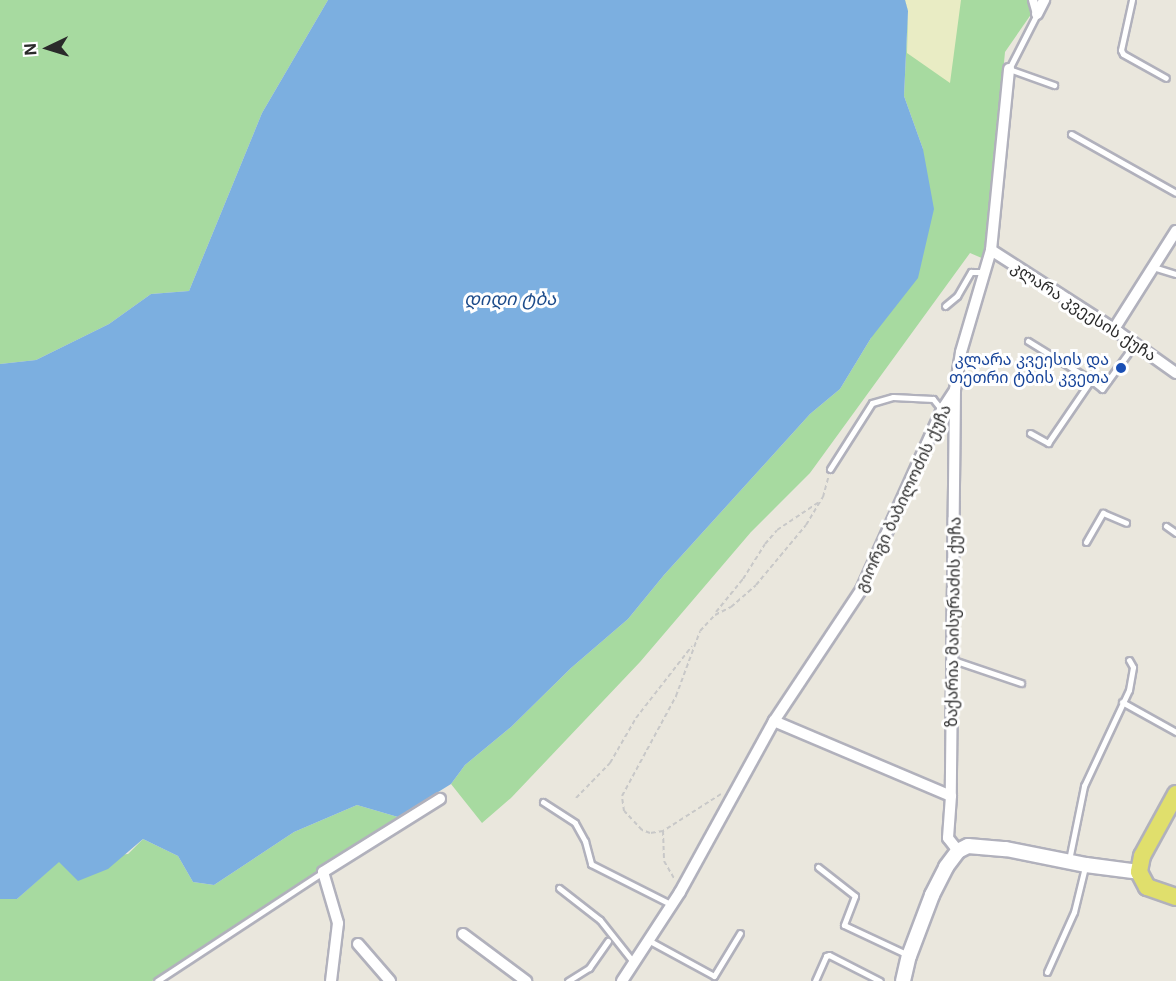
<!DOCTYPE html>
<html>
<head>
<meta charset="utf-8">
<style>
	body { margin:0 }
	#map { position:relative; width:1176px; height:981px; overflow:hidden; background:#eae7dd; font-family:Inter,"Noto Sans Georgian",sans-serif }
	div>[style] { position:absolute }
	.green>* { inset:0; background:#a7daa0 }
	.sand>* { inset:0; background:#e9ecc4 }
	.water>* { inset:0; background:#7cafe0 }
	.path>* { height:2px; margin-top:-1px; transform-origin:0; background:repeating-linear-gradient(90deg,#c8c8c8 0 4.5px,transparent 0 7.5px) }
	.roads { filter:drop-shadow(2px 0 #b1b1bc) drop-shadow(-2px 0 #b1b1bc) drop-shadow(0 2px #b1b1bc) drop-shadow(0 -2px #b1b1bc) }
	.service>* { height:5px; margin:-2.5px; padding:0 2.5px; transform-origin:2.5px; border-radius:2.5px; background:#fff }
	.pedestrian>* { height:8px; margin:-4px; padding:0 4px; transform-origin:4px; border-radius:4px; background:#fff }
	.minor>* { height:10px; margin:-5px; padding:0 5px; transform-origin:5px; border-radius:5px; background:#fff }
	.tertiary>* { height:14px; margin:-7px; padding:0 7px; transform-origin:7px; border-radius:7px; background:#fff }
	.primary>* { height:16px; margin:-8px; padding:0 8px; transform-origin:8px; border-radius:8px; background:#e0df6c }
	.dots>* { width:16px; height:16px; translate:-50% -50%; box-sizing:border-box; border:3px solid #fff; border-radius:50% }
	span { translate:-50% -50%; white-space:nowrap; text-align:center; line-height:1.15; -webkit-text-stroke:6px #fff; paint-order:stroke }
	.street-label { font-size:16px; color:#2a2a2a }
	.transit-label { font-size:16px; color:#164399 }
	.right { translate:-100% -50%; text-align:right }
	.water-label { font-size:18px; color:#1d4c8b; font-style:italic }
	.north { position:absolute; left:18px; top:18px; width:60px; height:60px; -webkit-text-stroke:4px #fff; paint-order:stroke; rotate:266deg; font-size:16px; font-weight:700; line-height:24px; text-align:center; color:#2a2a2a }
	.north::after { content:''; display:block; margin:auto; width:21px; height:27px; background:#2a2a2a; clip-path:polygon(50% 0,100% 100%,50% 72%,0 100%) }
</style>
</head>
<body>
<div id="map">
	<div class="green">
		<i style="clip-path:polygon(0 0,328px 0,262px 113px,189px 291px,151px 294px,109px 324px,36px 360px,0 364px)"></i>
		<i style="clip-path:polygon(905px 0,1028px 0,1032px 13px,1005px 52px,988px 234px,984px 259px,970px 253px,810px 473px,751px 532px,640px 662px,511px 798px,482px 823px,451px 784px,465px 765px,511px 727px,571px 668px,628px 619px,664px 575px,810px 414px,840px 389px,871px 338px,923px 149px,904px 96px,908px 11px)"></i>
		<i style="clip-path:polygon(357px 805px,398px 817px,152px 981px,0 981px,0 899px,17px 899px,59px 861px,128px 854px,143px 839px,178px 856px,193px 882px,214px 885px,294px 832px)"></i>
	</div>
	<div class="sand">
		<i style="clip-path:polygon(905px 0,961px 0,950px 83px,907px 53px,908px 11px)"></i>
	</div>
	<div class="water">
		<i style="clip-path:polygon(328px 0,905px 0,908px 11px,904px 96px,923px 149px,934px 209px,918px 278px,871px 338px,840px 389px,810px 414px,664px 575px,628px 619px,571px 668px,511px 727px,465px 765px,451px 784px,398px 817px,357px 805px,294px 832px,214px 885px,193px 882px,178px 856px,143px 839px,108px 869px,78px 881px,59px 862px,17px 899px,0 899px,0 364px,36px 360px,109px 324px,151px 294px,189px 291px,262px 113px)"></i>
	</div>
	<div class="path">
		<i style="left:716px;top:612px;width:43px;rotate:-50.7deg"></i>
		<i style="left:743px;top:579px;width:41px;rotate:-57.8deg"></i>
		<i style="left:765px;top:544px;width:18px;rotate:-49deg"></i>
		<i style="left:777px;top:530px;width:50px;rotate:-33.7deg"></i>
		<i style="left:721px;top:794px;width:69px;rotate:147.5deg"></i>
		<i style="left:663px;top:831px;width:13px;rotate:171deg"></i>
		<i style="left:650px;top:833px;width:9px;rotate:-159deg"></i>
		<i style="left:642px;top:830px;width:26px;rotate:-133deg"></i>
		<i style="left:624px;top:811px;width:15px;rotate:-98deg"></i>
		<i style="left:622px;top:796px;width:114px;rotate:-61.6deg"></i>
		<i style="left:676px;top:696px;width:69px;rotate:-69.7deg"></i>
		<i style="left:700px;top:631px;width:22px;rotate:-47deg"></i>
		<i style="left:715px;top:615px;width:18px;rotate:-27deg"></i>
		<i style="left:731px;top:607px;width:33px;rotate:-41deg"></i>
		<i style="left:756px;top:585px;width:78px;rotate:-50.2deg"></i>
		<i style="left:806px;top:525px;width:33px;rotate:-59deg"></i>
		<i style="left:823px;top:497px;width:20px;rotate:-75deg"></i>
		<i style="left:576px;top:798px;width:49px;rotate:-45.8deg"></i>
		<i style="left:610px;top:763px;width:52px;rotate:-60deg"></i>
		<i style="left:636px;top:718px;width:91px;rotate:-52.1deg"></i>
		<i style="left:663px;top:831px;width:30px;rotate:88deg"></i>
		<i style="left:664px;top:861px;width:20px;rotate:60deg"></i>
	</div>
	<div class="roads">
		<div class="service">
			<i style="left:1132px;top:0;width:51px;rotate:102.4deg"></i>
			<i style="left:1121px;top:50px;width:4px;rotate:63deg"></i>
			<i style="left:1123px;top:54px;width:49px;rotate:29.2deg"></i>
			<i style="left:1037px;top:14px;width:62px;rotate:117deg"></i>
			<i style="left:1009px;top:69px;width:48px;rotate:19.6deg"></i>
			<i style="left:1071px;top:134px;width:120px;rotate:29.3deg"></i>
			<i style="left:1153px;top:267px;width:24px;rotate:17deg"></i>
			<i style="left:945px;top:306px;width:16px;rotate:-40deg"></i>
			<i style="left:957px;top:296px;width:28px;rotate:-60deg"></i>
			<i style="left:971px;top:272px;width:12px"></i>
			<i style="left:1028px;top:341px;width:74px;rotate:31.8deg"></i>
			<i style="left:1030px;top:433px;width:21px;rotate:29deg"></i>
			<i style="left:1048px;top:443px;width:76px;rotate:-55.7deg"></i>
			<i style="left:1091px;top:380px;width:14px;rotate:39deg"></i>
			<i style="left:1102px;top:389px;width:54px;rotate:-54deg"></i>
			<i style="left:830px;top:469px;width:78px;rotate:-57.5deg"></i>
			<i style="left:872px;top:403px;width:22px;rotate:-16deg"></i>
			<i style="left:893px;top:397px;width:40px;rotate:2.9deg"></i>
			<i style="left:933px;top:399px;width:13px;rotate:51deg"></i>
			<i style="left:1166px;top:526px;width:12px;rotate:35deg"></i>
			<i style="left:1086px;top:542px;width:34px;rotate:-60deg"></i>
			<i style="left:1103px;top:513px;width:25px;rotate:23deg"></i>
			<i style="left:953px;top:660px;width:72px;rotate:18.7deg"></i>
			<i style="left:1122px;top:702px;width:62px;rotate:29.1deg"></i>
			<i style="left:543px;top:802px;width:38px;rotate:33deg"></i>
			<i style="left:575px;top:823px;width:21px;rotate:61deg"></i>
			<i style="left:585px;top:841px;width:24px;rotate:75deg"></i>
			<i style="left:591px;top:864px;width:91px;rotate:26.8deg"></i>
			<i style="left:1069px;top:860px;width:76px;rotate:-78.5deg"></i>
			<i style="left:1084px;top:786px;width:106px;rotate:-64.9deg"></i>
			<i style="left:1129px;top:690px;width:23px;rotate:-80deg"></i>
			<i style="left:1133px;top:667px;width:8px;rotate:-120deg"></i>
			<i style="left:818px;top:867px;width:47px;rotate:38.1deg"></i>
			<i style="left:855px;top:896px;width:31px;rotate:111deg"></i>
			<i style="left:844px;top:925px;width:71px;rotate:25.1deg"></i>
			<i style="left:559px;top:888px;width:52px;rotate:38deg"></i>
			<i style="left:600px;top:920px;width:55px;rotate:51.7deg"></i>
			<i style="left:648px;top:940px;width:75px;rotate:28.6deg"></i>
			<i style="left:714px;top:976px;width:50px;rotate:-58.8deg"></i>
			<i style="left:1047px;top:972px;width:66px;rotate:-65.8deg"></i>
			<i style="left:1074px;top:912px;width:46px;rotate:-76.3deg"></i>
			<i style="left:157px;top:981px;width:199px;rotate:-33.3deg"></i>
			<i style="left:568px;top:981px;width:25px;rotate:-32deg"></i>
			<i style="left:589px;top:968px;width:33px;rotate:-55deg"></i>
			<i style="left:815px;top:981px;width:27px;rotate:-66deg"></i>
			<i style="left:826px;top:956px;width:3px;rotate:-18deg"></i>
			<i style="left:829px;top:955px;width:57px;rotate:27deg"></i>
		</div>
		<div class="pedestrian">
			<i style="left:1033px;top:0;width:15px;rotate:74deg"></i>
		</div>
		<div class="minor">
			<i style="left:1037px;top:14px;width:16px;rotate:-63deg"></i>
			<i style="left:991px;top:250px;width:146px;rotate:32.7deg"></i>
			<i style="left:1114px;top:329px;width:76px;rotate:35.4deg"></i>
			<i style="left:1114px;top:329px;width:116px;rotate:-57.7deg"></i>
			<i style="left:955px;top:390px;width:406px;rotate:90.6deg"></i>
			<i style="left:951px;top:796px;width:42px;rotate:94.1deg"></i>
			<i style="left:948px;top:838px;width:16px;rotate:52deg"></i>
			<i style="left:774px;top:721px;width:192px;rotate:23deg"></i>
			<i style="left:463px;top:934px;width:79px;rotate:36.7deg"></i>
			<i style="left:358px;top:944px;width:49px;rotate:49.1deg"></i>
			<i style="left:331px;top:981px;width:58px;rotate:-83.1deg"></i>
			<i style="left:338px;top:923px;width:53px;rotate:-106.4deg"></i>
			<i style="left:323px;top:872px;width:138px;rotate:-32deg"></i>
			<i style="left:622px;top:981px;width:106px;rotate:-56.9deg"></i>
			<i style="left:680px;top:892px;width:195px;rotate:-61.2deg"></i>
			<i style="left:774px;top:721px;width:157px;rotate:-56.4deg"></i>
			<i style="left:861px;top:590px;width:197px;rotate:-65.8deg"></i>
			<i style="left:942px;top:410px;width:24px;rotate:-57deg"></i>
			<i style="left:955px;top:390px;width:38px;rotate:-81deg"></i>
			<i style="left:961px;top:352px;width:106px;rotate:-73.6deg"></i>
			<i style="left:991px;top:250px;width:182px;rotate:-84.3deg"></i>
		</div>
		<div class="tertiary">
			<i style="left:903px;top:981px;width:26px;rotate:-77deg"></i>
			<i style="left:909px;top:956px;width:65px;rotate:-69.3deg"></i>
			<i style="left:932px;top:895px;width:31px;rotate:-63deg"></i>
			<i style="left:946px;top:867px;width:20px;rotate:-53deg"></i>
			<i style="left:958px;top:851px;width:11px;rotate:-27deg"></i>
			<i style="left:968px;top:846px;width:38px;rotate:5deg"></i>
			<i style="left:1006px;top:849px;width:82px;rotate:11.3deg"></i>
			<i style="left:1086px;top:865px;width:53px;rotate:7.5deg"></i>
		</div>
		<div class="primary">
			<i style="left:1176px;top:794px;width:71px;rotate:118.7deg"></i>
			<i style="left:1142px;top:856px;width:16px;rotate:101deg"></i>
			<i style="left:1139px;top:872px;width:17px;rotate:62deg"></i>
			<i style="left:1147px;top:887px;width:31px;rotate:19deg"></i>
		</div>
	</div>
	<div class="dots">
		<i style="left:1121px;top:368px;background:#1a4fb4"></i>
	</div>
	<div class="street-label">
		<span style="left:1084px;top:311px;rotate:33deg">კლარა კვეესის ქუჩა</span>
		<span style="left:903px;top:498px;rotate:-65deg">გიორგი ბაბილოძის ქუჩა</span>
		<span style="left:953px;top:622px;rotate:-89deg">ზაქარია მაისურაძის ქუჩა</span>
	</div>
	<div class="transit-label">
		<span class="right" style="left:1109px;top:368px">კლარა კვეესის და<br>თეთრი ტბის კვეთა</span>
	</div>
	<div class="water-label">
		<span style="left:510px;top:299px">დიდი ტბა</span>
	</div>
	<div class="north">N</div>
</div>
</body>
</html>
